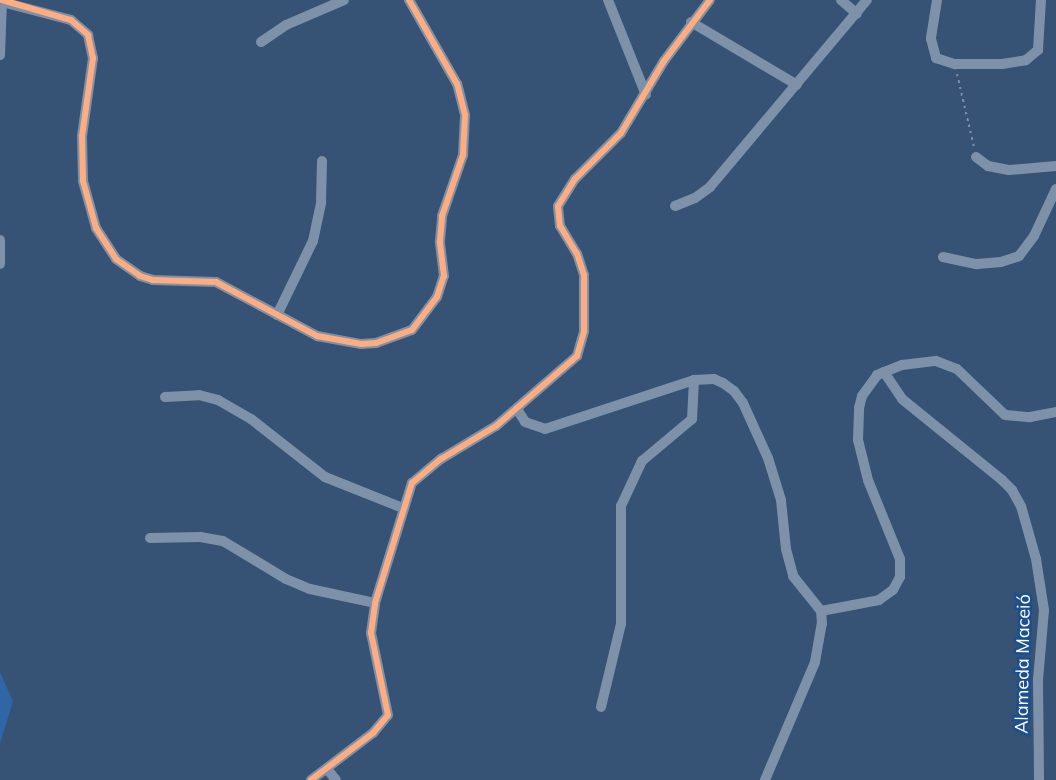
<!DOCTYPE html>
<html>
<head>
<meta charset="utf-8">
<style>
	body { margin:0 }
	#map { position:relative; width:1056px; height:780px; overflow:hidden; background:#365274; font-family:Mulish,sans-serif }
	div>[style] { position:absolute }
	.green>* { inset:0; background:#2f66a5 }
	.path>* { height:2px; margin-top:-1px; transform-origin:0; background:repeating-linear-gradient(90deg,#7d92a8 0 2.5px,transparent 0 6.5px) }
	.street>* { height:10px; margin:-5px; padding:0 5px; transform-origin:5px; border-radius:5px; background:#7d92a8 }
	.cycleway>* { height:6px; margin:-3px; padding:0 3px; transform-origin:3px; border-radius:3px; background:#ffac80 }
	span { translate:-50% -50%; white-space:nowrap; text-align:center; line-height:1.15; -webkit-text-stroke:5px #1b4f8f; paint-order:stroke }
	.street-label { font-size:18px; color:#fff }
</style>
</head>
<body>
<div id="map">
	<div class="green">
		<i style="clip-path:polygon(0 672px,13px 701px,0 744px)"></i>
	</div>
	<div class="path">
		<i style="left:957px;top:74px;width:75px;rotate:76.9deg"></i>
	</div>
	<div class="street">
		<i style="left:608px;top:0;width:102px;rotate:68.2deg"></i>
		<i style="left:841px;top:0;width:21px;rotate:41deg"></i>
		<i style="left:937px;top:0;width:39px;rotate:99deg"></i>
		<i style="left:931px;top:39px;width:20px;rotate:75deg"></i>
		<i style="left:936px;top:58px;width:20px;rotate:18deg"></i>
		<i style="left:955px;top:64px;width:47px"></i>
		<i style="left:1002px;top:64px;width:24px;rotate:-9deg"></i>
		<i style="left:1026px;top:60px;width:16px;rotate:-40deg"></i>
		<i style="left:1038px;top:50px;width:50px;rotate:-86.6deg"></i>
		<i style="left:2px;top:2px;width:71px;rotate:14.6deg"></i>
		<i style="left:71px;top:20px;width:23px;rotate:41deg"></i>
		<i style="left:88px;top:35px;width:24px;rotate:78deg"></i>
		<i style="left:93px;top:58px;width:79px;rotate:98deg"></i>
		<i style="left:82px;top:136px;width:45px;rotate:88.7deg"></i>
		<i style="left:83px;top:181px;width:49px;rotate:74.5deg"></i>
		<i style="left:96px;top:228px;width:37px;rotate:57deg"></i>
		<i style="left:116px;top:259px;width:29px;rotate:35deg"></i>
		<i style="left:140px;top:276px;width:14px;rotate:17deg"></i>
		<i style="left:153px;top:280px;width:63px;rotate:1.8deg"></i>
		<i style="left:216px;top:282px;width:115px;rotate:28.1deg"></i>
		<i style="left:317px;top:336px;width:45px;rotate:10.3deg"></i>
		<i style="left:361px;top:344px;width:15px;rotate:-4deg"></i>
		<i style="left:376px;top:343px;width:38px;rotate:-20deg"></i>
		<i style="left:412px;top:330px;width:41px;rotate:-52.9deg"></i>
		<i style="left:437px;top:297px;width:22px;rotate:-72deg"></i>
		<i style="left:444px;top:276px;width:35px;rotate:-97deg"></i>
		<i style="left:440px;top:241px;width:25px;rotate:-85deg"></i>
		<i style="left:442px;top:216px;width:65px;rotate:-71deg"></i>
		<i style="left:463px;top:155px;width:40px;rotate:-87.1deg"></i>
		<i style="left:465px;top:115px;width:32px;rotate:-104deg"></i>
		<i style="left:457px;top:84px;width:97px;rotate:-119.7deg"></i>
		<i style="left:691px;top:22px;width:123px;rotate:30.7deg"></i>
		<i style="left:261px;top:42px;width:30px;rotate:-34deg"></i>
		<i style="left:286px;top:25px;width:63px;rotate:-23.3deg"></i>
		<i style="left:0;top:55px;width:55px;rotate:-87.9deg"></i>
		<i style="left:976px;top:157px;width:15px;rotate:37deg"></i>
		<i style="left:988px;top:166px;width:21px;rotate:11deg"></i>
		<i style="left:1009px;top:170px;width:47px;rotate:-4.9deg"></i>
		<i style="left:675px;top:206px;width:22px;rotate:-22deg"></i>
		<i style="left:695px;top:198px;width:19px;rotate:-36deg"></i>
		<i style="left:710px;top:187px;width:244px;rotate:-50deg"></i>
		<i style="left:0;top:240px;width:24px;rotate:90deg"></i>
		<i style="left:943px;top:257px;width:35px;rotate:12deg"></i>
		<i style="left:977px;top:264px;width:24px;rotate:-5deg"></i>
		<i style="left:1001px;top:262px;width:19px;rotate:-18deg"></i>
		<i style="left:1019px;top:256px;width:25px;rotate:-53deg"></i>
		<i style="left:1034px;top:236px;width:52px;rotate:-64.9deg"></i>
		<i style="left:277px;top:315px;width:82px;rotate:-64.1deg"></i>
		<i style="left:313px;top:241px;width:40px;rotate:-78deg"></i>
		<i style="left:321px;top:202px;width:41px;rotate:-88.6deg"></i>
		<i style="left:884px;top:372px;width:32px;rotate:56deg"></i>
		<i style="left:902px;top:399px;width:129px;rotate:39deg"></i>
		<i style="left:1002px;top:480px;width:14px;rotate:45deg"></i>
		<i style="left:1012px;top:490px;width:18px;rotate:61deg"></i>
		<i style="left:1021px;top:506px;width:55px;rotate:74.2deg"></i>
		<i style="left:1036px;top:559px;width:52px;rotate:81.1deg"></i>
		<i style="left:1044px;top:610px;width:70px;rotate:94.9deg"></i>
		<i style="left:1038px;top:680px;width:100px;rotate:89.4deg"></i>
		<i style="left:165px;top:397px;width:34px;rotate:-3deg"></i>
		<i style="left:199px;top:395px;width:20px;rotate:15deg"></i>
		<i style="left:218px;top:400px;width:38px;rotate:30deg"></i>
		<i style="left:251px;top:419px;width:94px;rotate:38.1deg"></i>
		<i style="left:325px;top:477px;width:84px;rotate:21.7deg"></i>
		<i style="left:517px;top:409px;width:15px;rotate:58deg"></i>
		<i style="left:525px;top:422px;width:21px;rotate:19deg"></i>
		<i style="left:545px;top:429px;width:157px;rotate:-18.2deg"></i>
		<i style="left:694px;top:380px;width:20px;rotate:-3deg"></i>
		<i style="left:714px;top:379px;width:10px;rotate:24deg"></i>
		<i style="left:723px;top:383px;width:14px;rotate:36deg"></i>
		<i style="left:734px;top:391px;width:15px;rotate:53deg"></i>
		<i style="left:743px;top:403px;width:60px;rotate:65.6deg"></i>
		<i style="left:768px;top:458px;width:44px;rotate:72.8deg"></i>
		<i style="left:781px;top:500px;width:49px;rotate:84.2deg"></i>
		<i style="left:786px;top:549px;width:28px;rotate:75deg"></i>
		<i style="left:793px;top:576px;width:45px;rotate:51.3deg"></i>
		<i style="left:150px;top:538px;width:50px;rotate:-1.1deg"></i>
		<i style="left:200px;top:537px;width:23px;rotate:10deg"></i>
		<i style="left:223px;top:541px;width:74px;rotate:31.1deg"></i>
		<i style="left:286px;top:579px;width:26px;rotate:23deg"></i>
		<i style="left:310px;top:589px;width:66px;rotate:12.2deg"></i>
		<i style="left:821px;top:611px;width:59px;rotate:-10.7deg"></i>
		<i style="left:879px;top:600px;width:17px;rotate:-36deg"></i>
		<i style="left:893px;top:590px;width:15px;rotate:-62deg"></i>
		<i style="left:900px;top:577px;width:18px;rotate:-90deg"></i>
		<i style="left:900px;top:559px;width:85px;rotate:-112.1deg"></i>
		<i style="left:868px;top:480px;width:41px;rotate:-104deg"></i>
		<i style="left:858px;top:440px;width:32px;rotate:-88deg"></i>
		<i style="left:859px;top:408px;width:12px;rotate:-76deg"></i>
		<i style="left:862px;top:396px;width:26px;rotate:-54deg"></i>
		<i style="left:877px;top:375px;width:27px;rotate:-22deg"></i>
		<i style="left:902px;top:365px;width:34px;rotate:-7deg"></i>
		<i style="left:936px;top:361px;width:22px;rotate:21deg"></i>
		<i style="left:957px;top:369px;width:66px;rotate:43.8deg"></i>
		<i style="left:1005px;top:415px;width:25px;rotate:5deg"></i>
		<i style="left:1030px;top:417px;width:26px;rotate:-11deg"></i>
		<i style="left:601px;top:707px;width:85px;rotate:-76.5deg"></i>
		<i style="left:621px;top:624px;width:118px;rotate:-90deg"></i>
		<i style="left:621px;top:506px;width:50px;rotate:-65deg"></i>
		<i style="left:642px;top:461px;width:65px;rotate:-40deg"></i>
		<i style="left:692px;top:419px;width:39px;rotate:-87deg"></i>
		<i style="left:327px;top:769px;width:14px;rotate:51deg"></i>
		<i style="left:311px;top:780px;width:78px;rotate:-37.2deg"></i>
		<i style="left:373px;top:733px;width:23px;rotate:-50deg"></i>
		<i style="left:388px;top:715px;width:84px;rotate:-101.7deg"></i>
		<i style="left:371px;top:633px;width:30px;rotate:-82deg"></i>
		<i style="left:375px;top:603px;width:126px;rotate:-72.9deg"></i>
		<i style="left:412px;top:483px;width:38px;rotate:-40deg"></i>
		<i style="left:441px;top:459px;width:64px;rotate:-31deg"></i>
		<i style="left:496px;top:426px;width:107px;rotate:-40.8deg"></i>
		<i style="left:577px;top:356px;width:26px;rotate:-74deg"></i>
		<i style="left:584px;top:331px;width:56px;rotate:-90deg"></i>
		<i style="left:584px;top:275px;width:22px;rotate:-108deg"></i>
		<i style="left:577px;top:254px;width:33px;rotate:-121deg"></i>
		<i style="left:560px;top:226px;width:20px;rotate:-96deg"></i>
		<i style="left:558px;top:206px;width:32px;rotate:-58deg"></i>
		<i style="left:575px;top:179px;width:65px;rotate:-45deg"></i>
		<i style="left:621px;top:133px;width:84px;rotate:-59.2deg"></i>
		<i style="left:664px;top:61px;width:76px;rotate:-53deg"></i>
		<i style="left:765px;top:780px;width:128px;rotate:-67deg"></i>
		<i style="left:815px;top:662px;width:39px;rotate:-80deg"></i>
		<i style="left:822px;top:624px;width:13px;rotate:-94deg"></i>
	</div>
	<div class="cycleway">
		<i style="left:2px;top:0;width:72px;rotate:16.2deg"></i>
		<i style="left:71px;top:20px;width:23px;rotate:41deg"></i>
		<i style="left:88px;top:35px;width:24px;rotate:78deg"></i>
		<i style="left:93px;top:58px;width:79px;rotate:98deg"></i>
		<i style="left:82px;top:136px;width:45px;rotate:88.7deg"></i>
		<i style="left:83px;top:181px;width:49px;rotate:74.5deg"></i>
		<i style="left:96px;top:228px;width:37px;rotate:57deg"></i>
		<i style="left:116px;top:259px;width:29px;rotate:35deg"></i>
		<i style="left:140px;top:276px;width:14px;rotate:17deg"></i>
		<i style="left:153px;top:280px;width:63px;rotate:1.8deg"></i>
		<i style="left:216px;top:282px;width:115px;rotate:28.1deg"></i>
		<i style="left:317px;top:336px;width:45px;rotate:10.3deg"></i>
		<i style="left:361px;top:344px;width:15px;rotate:-4deg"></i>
		<i style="left:376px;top:343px;width:38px;rotate:-20deg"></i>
		<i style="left:412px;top:330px;width:41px;rotate:-52.9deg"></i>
		<i style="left:437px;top:297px;width:22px;rotate:-72deg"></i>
		<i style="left:444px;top:276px;width:35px;rotate:-97deg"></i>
		<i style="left:440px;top:241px;width:25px;rotate:-85deg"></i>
		<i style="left:442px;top:216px;width:65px;rotate:-71deg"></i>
		<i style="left:463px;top:155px;width:40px;rotate:-87.1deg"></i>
		<i style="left:465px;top:115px;width:32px;rotate:-104deg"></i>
		<i style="left:457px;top:84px;width:97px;rotate:-119.7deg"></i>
		<i style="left:311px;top:780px;width:78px;rotate:-37.2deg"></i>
		<i style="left:373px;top:733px;width:23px;rotate:-50deg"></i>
		<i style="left:388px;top:715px;width:84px;rotate:-101.7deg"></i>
		<i style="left:371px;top:633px;width:30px;rotate:-82deg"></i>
		<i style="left:375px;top:603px;width:126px;rotate:-72.9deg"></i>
		<i style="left:412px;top:483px;width:38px;rotate:-40deg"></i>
		<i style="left:441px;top:459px;width:64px;rotate:-31deg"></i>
		<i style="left:496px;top:426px;width:107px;rotate:-40.8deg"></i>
		<i style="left:577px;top:356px;width:26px;rotate:-74deg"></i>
		<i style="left:584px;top:331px;width:56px;rotate:-90deg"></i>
		<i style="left:584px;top:275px;width:22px;rotate:-108deg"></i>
		<i style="left:577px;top:254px;width:33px;rotate:-121deg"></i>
		<i style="left:560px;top:226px;width:20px;rotate:-96deg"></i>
		<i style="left:558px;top:206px;width:32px;rotate:-58deg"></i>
		<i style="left:575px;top:179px;width:65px;rotate:-45deg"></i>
		<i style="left:621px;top:133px;width:84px;rotate:-59.2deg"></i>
		<i style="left:664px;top:61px;width:76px;rotate:-53deg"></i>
	</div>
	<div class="street-label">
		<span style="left:1023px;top:664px;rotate:-89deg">Alameda Maceió</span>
	</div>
</div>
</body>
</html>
